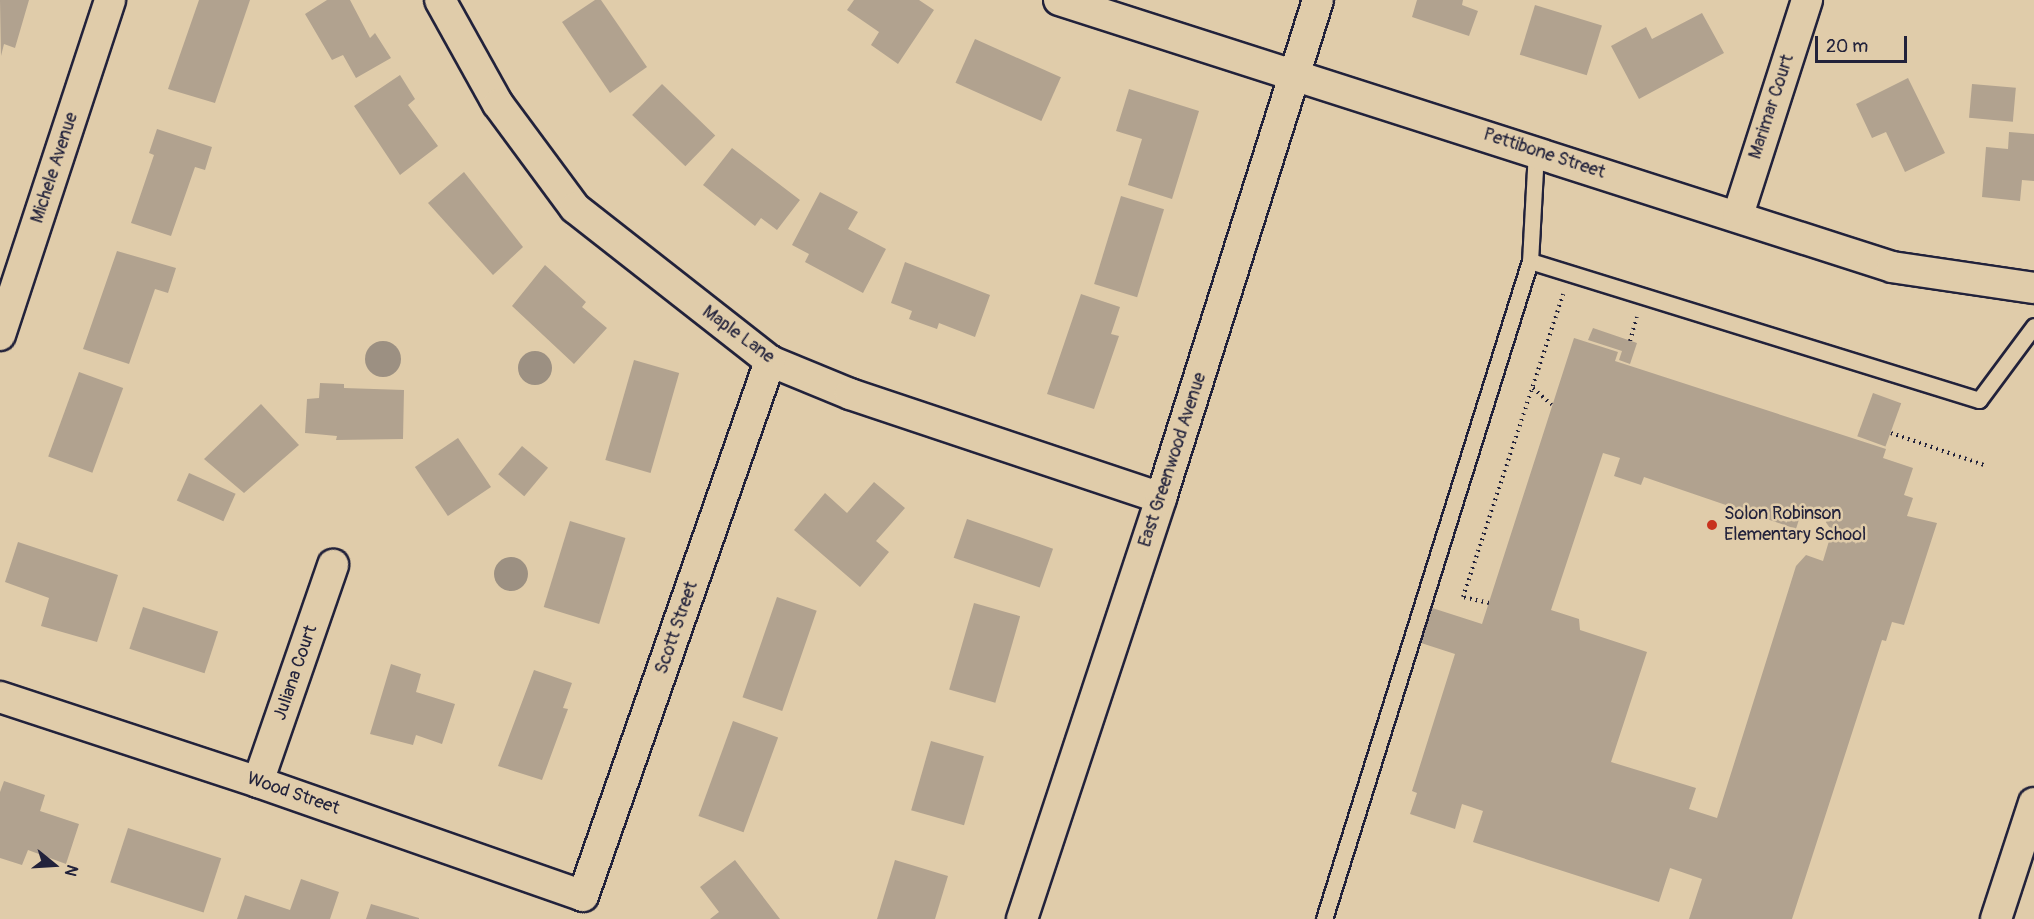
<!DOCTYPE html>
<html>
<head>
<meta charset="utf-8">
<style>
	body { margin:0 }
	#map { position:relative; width:2034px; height:919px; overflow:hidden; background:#e0ccaa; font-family:Pangolin,sans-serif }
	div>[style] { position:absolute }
	.water>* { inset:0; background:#9c9082 }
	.round { border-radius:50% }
	.building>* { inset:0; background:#b1a28f; transform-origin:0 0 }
	.path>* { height:4px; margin-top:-2px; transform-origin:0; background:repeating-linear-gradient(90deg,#22223b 0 1.5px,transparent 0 6px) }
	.roads { filter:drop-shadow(2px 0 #22223b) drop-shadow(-2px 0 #22223b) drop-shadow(0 2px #22223b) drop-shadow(0 -2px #22223b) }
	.lane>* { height:15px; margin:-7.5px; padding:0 7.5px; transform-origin:7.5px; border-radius:7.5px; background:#e0ccaa }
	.street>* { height:30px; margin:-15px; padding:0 15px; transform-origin:15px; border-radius:15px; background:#e0ccaa }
	.dots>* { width:16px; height:16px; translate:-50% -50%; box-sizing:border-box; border:3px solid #e0ccaa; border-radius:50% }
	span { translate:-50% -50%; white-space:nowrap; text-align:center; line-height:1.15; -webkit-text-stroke:5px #e0ccaa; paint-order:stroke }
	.street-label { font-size:18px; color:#22223b }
	.poi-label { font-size:18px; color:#22223b }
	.left { translate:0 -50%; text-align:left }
	.north { position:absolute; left:24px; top:835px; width:60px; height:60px; -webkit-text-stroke:4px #e0ccaa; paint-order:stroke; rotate:108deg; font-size:16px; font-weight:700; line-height:24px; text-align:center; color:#22223b }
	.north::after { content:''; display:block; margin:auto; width:21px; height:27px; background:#22223b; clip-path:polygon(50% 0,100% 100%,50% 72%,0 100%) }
	.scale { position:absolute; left:1815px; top:36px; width:92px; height:27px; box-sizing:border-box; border:3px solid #22223b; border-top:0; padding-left:8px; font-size:18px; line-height:21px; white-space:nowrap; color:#22223b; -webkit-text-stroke:4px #e0ccaa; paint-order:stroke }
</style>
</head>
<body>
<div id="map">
	<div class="water">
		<i class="round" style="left:365px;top:341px;width:36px;height:36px"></i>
		<i class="round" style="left:518px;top:351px;width:34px;height:34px"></i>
		<i class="round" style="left:494px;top:557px;width:34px;height:34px"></i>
	</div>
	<div class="building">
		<i style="clip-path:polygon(0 0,29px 0,15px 48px,4px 44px,1px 56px)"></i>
		<i style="clip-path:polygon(199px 0,250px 0,215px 103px,168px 89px)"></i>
		<i style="clip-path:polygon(327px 0,350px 0,370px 38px,375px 33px,391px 58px,356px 78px,343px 55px,332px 60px,305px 14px)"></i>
		<i style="clip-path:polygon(595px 0,601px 0,647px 67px,610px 93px,562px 22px)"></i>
		<i style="clip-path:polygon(854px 0,919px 0,934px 10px,898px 64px,871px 45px,879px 32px,847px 10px)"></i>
		<i style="clip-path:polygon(1417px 0,1463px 0,1462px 5px,1478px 11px,1469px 36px,1412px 17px)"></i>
		<i style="left:1535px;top:5px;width:70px;height:52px;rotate:17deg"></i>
		<i style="clip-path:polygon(1702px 13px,1724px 53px,1639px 99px,1611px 46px,1646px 27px,1652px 39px)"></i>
		<i style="left:975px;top:39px;width:94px;height:48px;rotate:24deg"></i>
		<i style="clip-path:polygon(400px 75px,415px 99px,408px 105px,438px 146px,400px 175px,354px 106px)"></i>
		<i style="clip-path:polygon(1908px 78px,1945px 153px,1905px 172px,1886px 132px,1872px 138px,1856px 104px)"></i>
		<i style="left:662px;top:84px;width:74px;height:43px;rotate:44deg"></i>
		<i style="left:1972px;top:84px;width:44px;height:34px;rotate:5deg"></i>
		<i style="clip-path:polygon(1129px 89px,1199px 111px,1172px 199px,1128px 185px,1142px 139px,1116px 131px)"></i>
		<i style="clip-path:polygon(157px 129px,212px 147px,205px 170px,195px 167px,171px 236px,131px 223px,154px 155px,149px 153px)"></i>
		<i style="clip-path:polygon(2009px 132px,2034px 134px,2034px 181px,2022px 180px,2020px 201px,1982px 197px,1986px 147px,2008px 149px)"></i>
		<i style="clip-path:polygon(732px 148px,800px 200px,777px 230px,761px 218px,755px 226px,703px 185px)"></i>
		<i style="clip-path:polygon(464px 172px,523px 247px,493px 275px,428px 203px)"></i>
		<i style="clip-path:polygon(820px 192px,858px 212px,848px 229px,886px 249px,863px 293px,805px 262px,809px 254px,792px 245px)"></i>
		<i style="left:1121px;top:196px;width:45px;height:92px;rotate:17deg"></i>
		<i style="clip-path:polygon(117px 251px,176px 268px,168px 293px,155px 289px,129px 364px,83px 349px)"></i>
		<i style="clip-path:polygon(905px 262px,990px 295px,975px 337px,939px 323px,937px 329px,909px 319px,912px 311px,891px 303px)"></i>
		<i style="clip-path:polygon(545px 265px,586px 302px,582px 307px,607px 328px,574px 364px,512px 306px)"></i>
		<i style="clip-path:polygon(1081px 294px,1120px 307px,1111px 334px,1119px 336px,1094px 409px,1047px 394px)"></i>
		<i style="clip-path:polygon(1593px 328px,1637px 343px,1630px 364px,1619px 360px,1622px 351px,1588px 340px)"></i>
		<i style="clip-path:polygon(evenodd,1574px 338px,1618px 352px,1615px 361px,1886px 449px,1883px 458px,1913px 468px,1904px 495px,1913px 498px,1907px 516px,1937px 523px,1904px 625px,1892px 622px,1886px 641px,1882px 640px,1792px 919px,1689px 919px,1702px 879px,1670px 868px,1659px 902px,1473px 842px,1483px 811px,1462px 804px,1455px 829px,1410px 814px,1417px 793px,1412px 791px,1455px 654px,1415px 641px,1426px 606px,1482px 624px,1574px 338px,1603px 453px,1620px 458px,1614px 476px,1641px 485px,1644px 477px,1796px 529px,1801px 513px,1825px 521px,1832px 531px,1823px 561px,1806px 555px,1796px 566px,1717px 818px,1689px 809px,1696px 788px,1611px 762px,1647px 652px,1580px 630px,1579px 619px,1551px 610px,1603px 453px)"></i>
		<i style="left:634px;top:360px;width:47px;height:104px;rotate:16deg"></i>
		<i style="left:79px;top:372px;width:47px;height:90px;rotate:20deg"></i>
		<i style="clip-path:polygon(320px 383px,344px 384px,344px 388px,404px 390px,403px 439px,336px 440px,337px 436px,305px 433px,307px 399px,319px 398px)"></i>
		<i style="left:1873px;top:393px;width:30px;height:46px;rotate:20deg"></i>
		<i style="clip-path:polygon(261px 404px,299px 445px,244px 493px,204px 459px)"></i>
		<i style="left:458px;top:438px;width:59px;height:52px;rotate:56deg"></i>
		<i style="left:522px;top:446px;width:34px;height:37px;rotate:40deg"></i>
		<i style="left:189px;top:473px;width:51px;height:30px;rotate:24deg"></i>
		<i style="clip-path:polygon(874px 482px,905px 508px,876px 541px,889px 552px,860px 587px,794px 530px,825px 493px,847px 513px)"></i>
		<i style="left:967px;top:519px;width:91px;height:41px;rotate:19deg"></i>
		<i style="left:570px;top:521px;width:58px;height:90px;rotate:17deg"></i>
		<i style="clip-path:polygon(18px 542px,118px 575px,97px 642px,41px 626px,49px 598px,5px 582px)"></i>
		<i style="left:777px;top:597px;width:42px;height:106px;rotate:19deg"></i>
		<i style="left:974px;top:603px;width:48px;height:90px;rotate:16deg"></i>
		<i style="left:143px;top:607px;width:79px;height:44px;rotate:18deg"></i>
		<i style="clip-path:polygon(391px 664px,421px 674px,416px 692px,455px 704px,442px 744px,416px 735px,413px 745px,370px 734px)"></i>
		<i style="clip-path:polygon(534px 670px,572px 683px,563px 708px,568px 709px,542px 780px,498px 766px)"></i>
		<i style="left:733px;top:721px;width:48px;height:101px;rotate:20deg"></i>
		<i style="left:931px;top:741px;width:55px;height:72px;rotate:16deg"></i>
		<i style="clip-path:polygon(4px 781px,45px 795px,40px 811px,79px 824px,66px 864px,28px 850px,22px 865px,0 858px,0 792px)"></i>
		<i style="left:128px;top:828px;width:98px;height:57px;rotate:18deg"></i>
		<i style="clip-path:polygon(735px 860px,780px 919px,710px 919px,719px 912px,700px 887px)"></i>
		<i style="clip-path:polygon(895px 860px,948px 876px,935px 919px,877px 919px)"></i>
		<i style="clip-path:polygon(301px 879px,339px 892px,330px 919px,237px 919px,245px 895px,290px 910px)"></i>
		<i style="clip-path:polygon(371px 904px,419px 918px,419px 919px,366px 919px)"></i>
	</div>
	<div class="path">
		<i style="left:1630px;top:341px;width:25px;rotate:-74deg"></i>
		<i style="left:1533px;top:388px;width:25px;rotate:42deg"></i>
		<i style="left:1891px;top:433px;width:98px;rotate:19deg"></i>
		<i style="left:1489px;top:603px;width:27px;rotate:-167deg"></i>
		<i style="left:1463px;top:597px;width:319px;rotate:-71.7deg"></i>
	</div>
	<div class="roads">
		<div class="lane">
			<i style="left:1536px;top:151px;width:110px;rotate:93.1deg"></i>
			<i style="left:1530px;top:261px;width:470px;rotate:17.2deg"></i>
			<i style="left:1979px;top:400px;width:92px;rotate:-53.4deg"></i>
			<i style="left:1324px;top:919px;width:689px;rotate:-72.62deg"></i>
		</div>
		<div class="street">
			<i style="left:440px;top:0;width:119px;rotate:60.9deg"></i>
			<i style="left:498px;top:104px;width:129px;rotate:53.5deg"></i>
			<i style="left:575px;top:208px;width:248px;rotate:38.1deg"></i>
			<i style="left:770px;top:361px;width:87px;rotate:22.4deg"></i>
			<i style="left:850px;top:394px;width:328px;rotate:18.5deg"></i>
			<i style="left:1059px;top:0;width:875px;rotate:17.77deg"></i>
			<i style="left:1892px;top:267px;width:144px;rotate:8.4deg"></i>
			<i style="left:1738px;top:215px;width:226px;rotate:-72.2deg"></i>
			<i style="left:0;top:335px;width:353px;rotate:-71.8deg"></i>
			<i style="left:0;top:697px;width:272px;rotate:18.2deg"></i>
			<i style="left:258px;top:782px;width:344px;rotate:19.3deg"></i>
			<i style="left:583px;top:896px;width:567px;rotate:-70.73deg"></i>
			<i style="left:258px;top:782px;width:230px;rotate:-70.9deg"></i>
			<i style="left:1022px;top:919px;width:443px;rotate:-71.7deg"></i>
			<i style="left:1161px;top:498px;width:522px;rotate:-72.5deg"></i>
			<i style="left:1996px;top:919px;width:122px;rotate:-71.9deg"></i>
		</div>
	</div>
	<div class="dots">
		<i style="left:1712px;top:525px;background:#c8321e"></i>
	</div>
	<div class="street-label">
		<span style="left:1772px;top:107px;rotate:-72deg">Marimar Court</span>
		<span style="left:1544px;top:154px;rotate:18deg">Pettibone Street</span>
		<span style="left:55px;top:168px;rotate:-72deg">Michele Avenue</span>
		<span style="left:738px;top:335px;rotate:36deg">Maple Lane</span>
		<span style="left:1173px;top:460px;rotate:-72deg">East Greenwood Avenue</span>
		<span style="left:677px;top:628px;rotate:-71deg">Scott Street</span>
		<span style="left:296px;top:673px;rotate:-71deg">Juliana Court</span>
		<span style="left:293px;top:794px;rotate:19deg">Wood Street</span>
	</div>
	<div class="poi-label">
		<span class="left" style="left:1724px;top:525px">Solon Robinson<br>Elementary School</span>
	</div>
	<div class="north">N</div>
	<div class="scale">20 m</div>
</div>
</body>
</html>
